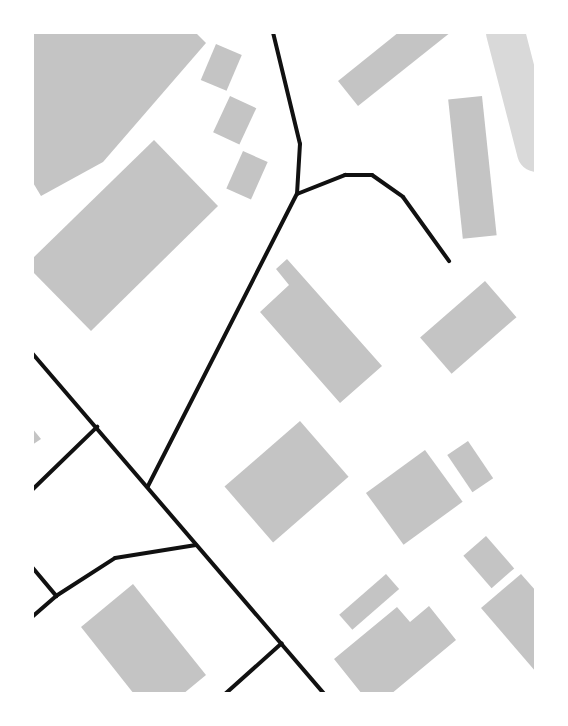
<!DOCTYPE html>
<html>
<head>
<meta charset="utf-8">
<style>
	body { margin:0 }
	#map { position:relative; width:568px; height:726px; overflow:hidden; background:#fff; font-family:"Public Sans",sans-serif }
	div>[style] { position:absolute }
	.river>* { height:39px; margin:-19.5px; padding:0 19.5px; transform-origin:19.5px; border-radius:19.5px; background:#d9d9d9 }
	.building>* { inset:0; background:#c4c4c4; transform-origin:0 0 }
	.service>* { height:4px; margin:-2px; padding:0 2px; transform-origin:2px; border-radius:2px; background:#111 }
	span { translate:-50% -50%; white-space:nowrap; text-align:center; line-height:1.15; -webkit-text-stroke:5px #fff; paint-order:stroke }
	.frame { position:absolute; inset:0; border:34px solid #fff; pointer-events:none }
</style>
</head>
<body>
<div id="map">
	<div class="river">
		<i style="left:505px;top:32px;width:124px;rotate:75.5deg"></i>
	</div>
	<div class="building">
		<i style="clip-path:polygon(32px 32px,195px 32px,206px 43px,103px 162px,41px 196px,32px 181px)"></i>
		<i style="clip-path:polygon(399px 32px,451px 32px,358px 106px,338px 81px)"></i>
		<i style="left:216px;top:44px;width:28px;height:39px;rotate:23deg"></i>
		<i style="left:230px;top:96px;width:29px;height:40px;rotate:25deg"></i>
		<i style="left:482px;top:96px;width:140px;height:34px;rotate:84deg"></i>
		<i style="clip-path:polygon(154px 140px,218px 206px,91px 331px,32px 271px,32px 259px)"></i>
		<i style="left:243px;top:151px;width:27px;height:41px;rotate:24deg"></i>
		<i style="clip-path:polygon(287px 259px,382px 366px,340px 403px,260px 312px,289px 285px,276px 269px)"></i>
		<i style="left:485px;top:281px;width:48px;height:86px;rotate:49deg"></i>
		<i style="left:300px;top:421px;width:74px;height:100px;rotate:49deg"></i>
		<i style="clip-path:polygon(32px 428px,41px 439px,32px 445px)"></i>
		<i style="left:468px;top:441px;width:45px;height:25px;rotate:56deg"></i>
		<i style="left:425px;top:450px;width:64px;height:73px;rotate:54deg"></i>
		<i style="left:486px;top:536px;width:43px;height:30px;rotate:49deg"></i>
		<i style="left:386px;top:574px;width:20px;height:62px;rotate:49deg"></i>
		<i style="clip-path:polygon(521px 574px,536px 591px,536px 672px,481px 608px)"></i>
		<i style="clip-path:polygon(133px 584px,206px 675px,183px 694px,134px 694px,81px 627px)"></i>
		<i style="clip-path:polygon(429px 606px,456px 640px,391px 694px,362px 694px,334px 659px,397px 607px,410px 622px)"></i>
	</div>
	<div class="service">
		<i style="left:297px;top:194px;width:52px;rotate:-21.6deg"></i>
		<i style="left:345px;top:175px;width:27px"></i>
		<i style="left:372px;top:175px;width:38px;rotate:35deg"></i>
		<i style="left:403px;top:197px;width:79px;rotate:54.3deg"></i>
		<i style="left:32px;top:353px;width:449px;rotate:49.4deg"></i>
		<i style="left:148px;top:486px;width:328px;rotate:-63deg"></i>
		<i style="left:297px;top:194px;width:50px;rotate:-86.6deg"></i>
		<i style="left:300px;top:144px;width:115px;rotate:-103.6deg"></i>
		<i style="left:32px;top:490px;width:91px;rotate:-44.1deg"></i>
		<i style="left:32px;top:567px;width:38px;rotate:50deg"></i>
		<i style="left:32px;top:617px;width:32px;rotate:-41deg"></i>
		<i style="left:56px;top:596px;width:70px;rotate:-32.8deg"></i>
		<i style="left:115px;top:558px;width:82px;rotate:-9.1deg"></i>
		<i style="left:225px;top:694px;width:76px;rotate:-41.8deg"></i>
	</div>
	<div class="frame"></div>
</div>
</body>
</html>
